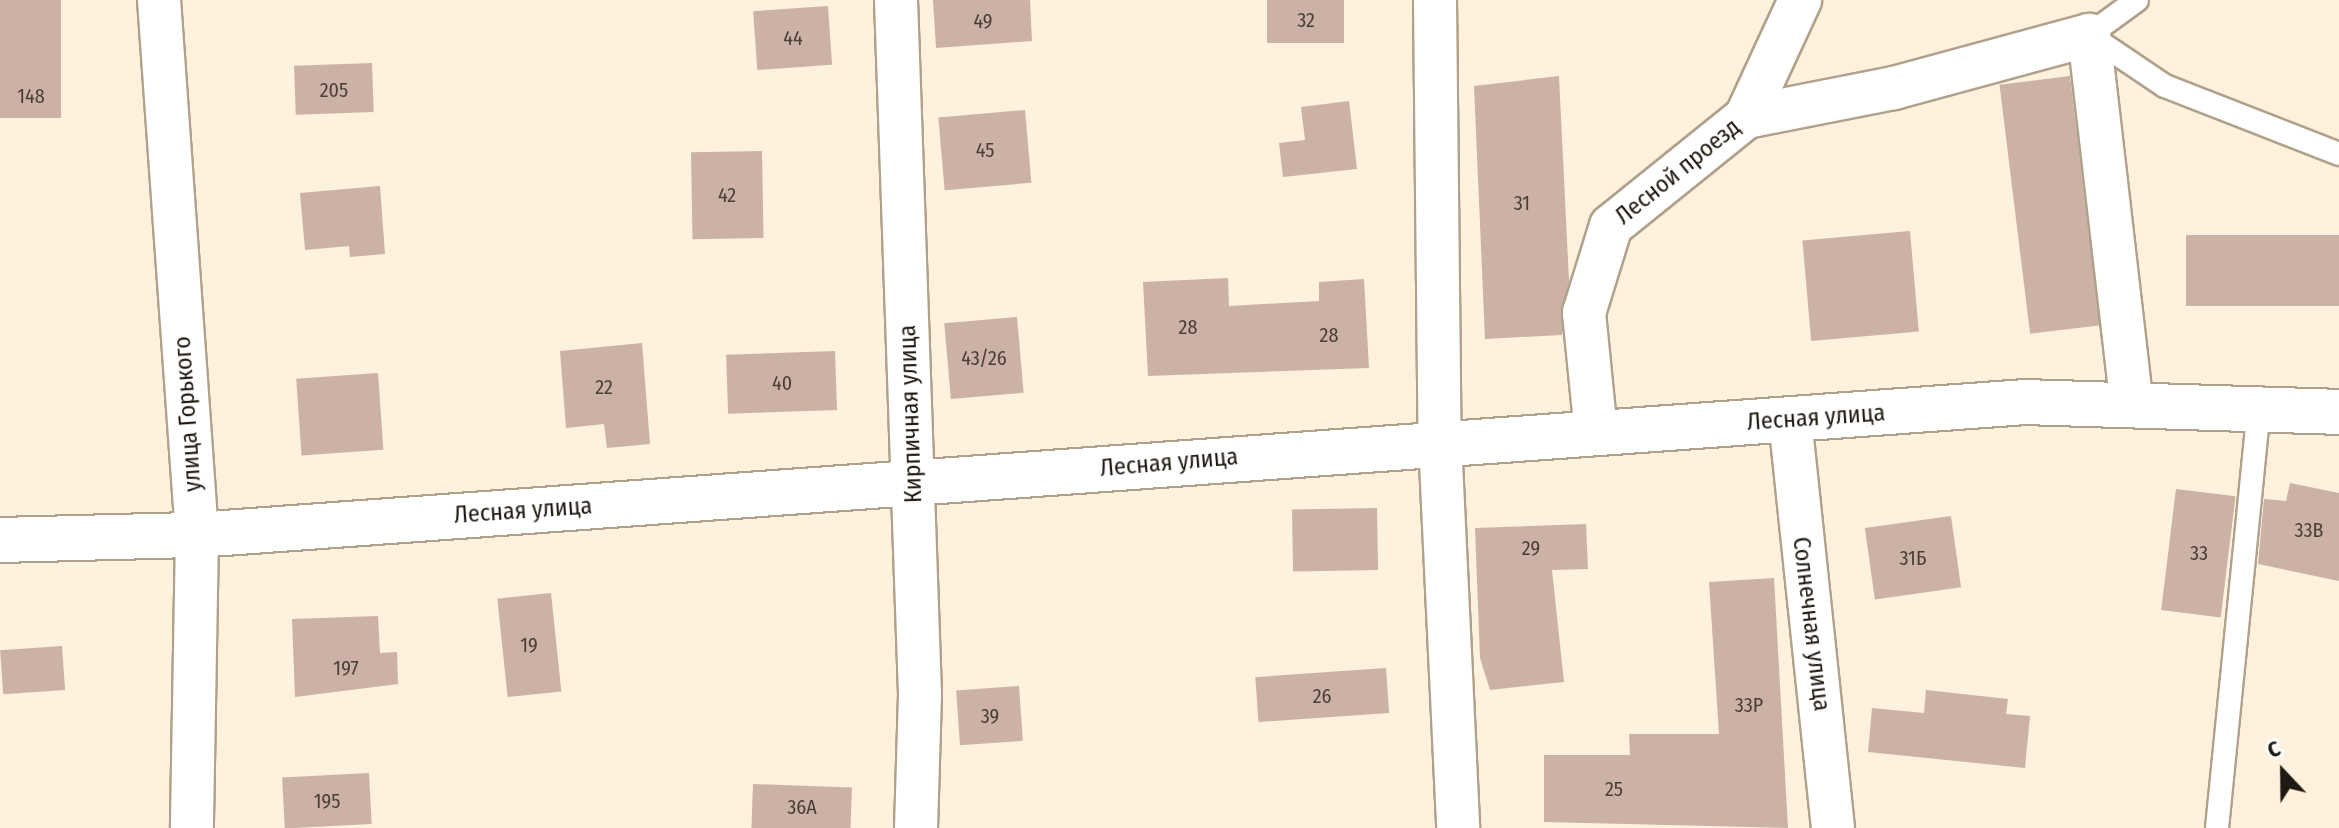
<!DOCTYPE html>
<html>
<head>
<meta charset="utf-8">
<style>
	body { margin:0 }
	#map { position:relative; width:2339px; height:828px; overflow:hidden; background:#fef1de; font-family:"Fira Sans Condensed",sans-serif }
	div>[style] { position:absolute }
	.building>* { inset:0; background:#ccb1a6; transform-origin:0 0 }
	.roads { filter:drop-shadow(2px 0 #b0a18b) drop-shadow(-2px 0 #b0a18b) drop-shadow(0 2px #b0a18b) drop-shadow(0 -2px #b0a18b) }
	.lane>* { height:22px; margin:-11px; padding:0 11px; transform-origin:11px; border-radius:11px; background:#fff }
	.street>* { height:42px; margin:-21px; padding:0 21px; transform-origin:21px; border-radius:21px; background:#fff }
	.secondary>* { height:44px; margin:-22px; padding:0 22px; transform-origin:22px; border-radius:22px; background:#fff }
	span { translate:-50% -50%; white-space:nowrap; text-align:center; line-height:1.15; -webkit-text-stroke:7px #fff; paint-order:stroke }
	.number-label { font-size:20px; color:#4a3f36 }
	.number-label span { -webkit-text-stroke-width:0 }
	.street-label { font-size:24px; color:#1f1911 }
	.north { position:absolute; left:2243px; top:732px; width:80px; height:80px; -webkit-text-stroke:6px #fff; paint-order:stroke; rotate:338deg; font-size:22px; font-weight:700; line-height:32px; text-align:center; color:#1f1911 }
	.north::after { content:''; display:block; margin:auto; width:28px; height:36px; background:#1f1911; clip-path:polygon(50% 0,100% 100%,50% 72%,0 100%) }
</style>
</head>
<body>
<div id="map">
	<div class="building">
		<i style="left:0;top:0;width:61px;height:118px"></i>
		<i style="clip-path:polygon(933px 0,1030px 0,1032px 41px,936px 48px)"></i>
		<i style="left:1267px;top:0;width:77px;height:43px"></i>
		<i style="left:828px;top:6px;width:59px;height:75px;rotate:86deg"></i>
		<i style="left:372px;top:63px;width:49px;height:78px;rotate:88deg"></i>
		<i style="clip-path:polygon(1559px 76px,1569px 281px,1562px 335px,1485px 339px,1474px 86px)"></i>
		<i style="left:2070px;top:76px;width:251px;height:71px;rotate:83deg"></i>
		<i style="clip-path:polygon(1349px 101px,1357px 169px,1283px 177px,1279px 143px,1305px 140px,1301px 107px)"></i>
		<i style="left:1025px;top:110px;width:73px;height:87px;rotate:85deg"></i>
		<i style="left:762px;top:151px;width:87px;height:71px;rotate:89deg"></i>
		<i style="clip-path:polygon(380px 186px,385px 254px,350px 257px,349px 246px,305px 250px,300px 193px)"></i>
		<i style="left:1910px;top:231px;width:101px;height:108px;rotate:85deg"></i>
		<i style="left:2339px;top:235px;width:71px;height:153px;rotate:90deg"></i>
		<i style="clip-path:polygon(1228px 278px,1229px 306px,1319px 301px,1319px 282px,1364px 279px,1369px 368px,1148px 376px,1143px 282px)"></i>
		<i style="left:1017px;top:317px;width:76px;height:73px;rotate:85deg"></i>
		<i style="clip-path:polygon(642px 343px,650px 444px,607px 448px,604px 424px,566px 428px,560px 351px)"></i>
		<i style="left:835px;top:351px;width:59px;height:109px;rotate:88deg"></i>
		<i style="left:378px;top:373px;width:77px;height:82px;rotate:86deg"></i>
		<i style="clip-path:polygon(2290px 483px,2339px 493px,2339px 581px,2258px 564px,2264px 499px,2286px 501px)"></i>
		<i style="left:2176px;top:489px;width:60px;height:122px;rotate:7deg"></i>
		<i style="left:1377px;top:508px;width:62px;height:85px;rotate:89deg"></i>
		<i style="left:1951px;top:516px;width:72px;height:87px;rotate:82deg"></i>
		<i style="clip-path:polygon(1586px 524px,1588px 569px,1552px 570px,1564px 682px,1490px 690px,1480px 658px,1475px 528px)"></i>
		<i style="clip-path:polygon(1774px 578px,1788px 828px,1544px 822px,1544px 755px,1630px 755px,1629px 734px,1719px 734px,1709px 582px)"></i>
		<i style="left:551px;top:593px;width:99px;height:54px;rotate:84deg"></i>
		<i style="clip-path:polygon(378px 616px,380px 653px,397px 652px,398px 684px,295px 697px,292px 619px)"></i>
		<i style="left:62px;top:646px;width:44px;height:62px;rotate:86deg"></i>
		<i style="left:1386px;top:668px;width:45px;height:131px;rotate:86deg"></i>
		<i style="left:1019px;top:686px;width:55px;height:63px;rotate:86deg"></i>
		<i style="clip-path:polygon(1926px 690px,2008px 699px,2006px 714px,2030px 716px,2025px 768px,1868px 752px,1872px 708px,1924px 713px)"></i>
		<i style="left:369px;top:773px;width:51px;height:87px;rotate:87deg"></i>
		<i style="left:753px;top:784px;width:99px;height:44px;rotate:2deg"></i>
	</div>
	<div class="roads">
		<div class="lane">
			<i style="left:2137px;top:0;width:59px;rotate:143.9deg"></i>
			<i style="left:2089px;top:35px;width:92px;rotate:33.9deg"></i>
			<i style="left:2165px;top:86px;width:187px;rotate:21.3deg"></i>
			<i style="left:2217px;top:828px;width:421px;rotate:-84.3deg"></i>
		</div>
		<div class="street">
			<i style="left:159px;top:0;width:536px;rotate:85.94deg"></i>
			<i style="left:197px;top:535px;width:293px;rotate:91deg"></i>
			<i style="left:896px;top:0;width:694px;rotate:88.02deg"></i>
			<i style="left:920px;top:694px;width:134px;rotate:91.7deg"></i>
			<i style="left:1435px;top:0;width:441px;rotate:89.4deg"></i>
			<i style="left:1440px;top:441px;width:387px;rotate:87.3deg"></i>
			<i style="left:1746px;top:117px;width:129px;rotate:-65.2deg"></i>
			<i style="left:1790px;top:419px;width:411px;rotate:84deg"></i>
			<i style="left:1596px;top:433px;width:121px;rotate:-95.7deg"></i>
			<i style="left:1584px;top:313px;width:91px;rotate:-72.8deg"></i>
			<i style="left:1611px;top:226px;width:174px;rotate:-38.9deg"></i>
			<i style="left:1746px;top:117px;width:151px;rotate:-11.1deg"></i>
			<i style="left:1894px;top:88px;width:202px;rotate:-15.2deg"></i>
			<i style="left:2089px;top:35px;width:372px;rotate:83.4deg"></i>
		</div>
		<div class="secondary">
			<i style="left:0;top:540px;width:197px;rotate:-1.5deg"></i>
			<i style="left:197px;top:535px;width:1832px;rotate:-4.16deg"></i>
			<i style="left:2024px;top:402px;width:315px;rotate:1.8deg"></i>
		</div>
	</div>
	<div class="number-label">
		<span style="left:1306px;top:20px">32</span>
		<span style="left:983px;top:21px">49</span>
		<span style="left:793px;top:38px">44</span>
		<span style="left:334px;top:90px">205</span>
		<span style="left:31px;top:96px">148</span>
		<span style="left:985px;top:150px">45</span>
		<span style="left:727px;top:195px">42</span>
		<span style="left:1522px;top:203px">31</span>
		<span style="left:1188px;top:327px">28</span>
		<span style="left:1329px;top:335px">28</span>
		<span style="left:984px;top:358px">43/26</span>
		<span style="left:782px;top:383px">40</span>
		<span style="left:604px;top:387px">22</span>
		<span style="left:2309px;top:530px">33В</span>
		<span style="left:1531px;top:548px">29</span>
		<span style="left:2199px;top:553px">33</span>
		<span style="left:1913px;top:558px">31Б</span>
		<span style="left:529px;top:645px">19</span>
		<span style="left:346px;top:668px">197</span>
		<span style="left:1322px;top:696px">26</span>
		<span style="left:1749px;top:705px">33Р</span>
		<span style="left:990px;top:716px">39</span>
		<span style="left:1614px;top:789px">25</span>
		<span style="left:327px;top:801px">195</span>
		<span style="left:802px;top:807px">36А</span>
	</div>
	<div class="street-label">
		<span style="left:1678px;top:172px;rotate:-39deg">Лесной проезд</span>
		<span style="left:188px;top:414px;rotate:-94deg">улица Горького</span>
		<span style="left:911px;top:414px;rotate:-92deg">Кирпичная улица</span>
		<span style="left:1816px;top:418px;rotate:-4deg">Лесная улица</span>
		<span style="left:1169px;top:463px;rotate:-5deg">Лесная улица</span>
		<span style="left:523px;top:511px;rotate:-4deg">Лесная улица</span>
		<span style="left:1811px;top:624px;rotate:83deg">Солнечная улица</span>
	</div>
	<div class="north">С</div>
</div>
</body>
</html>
